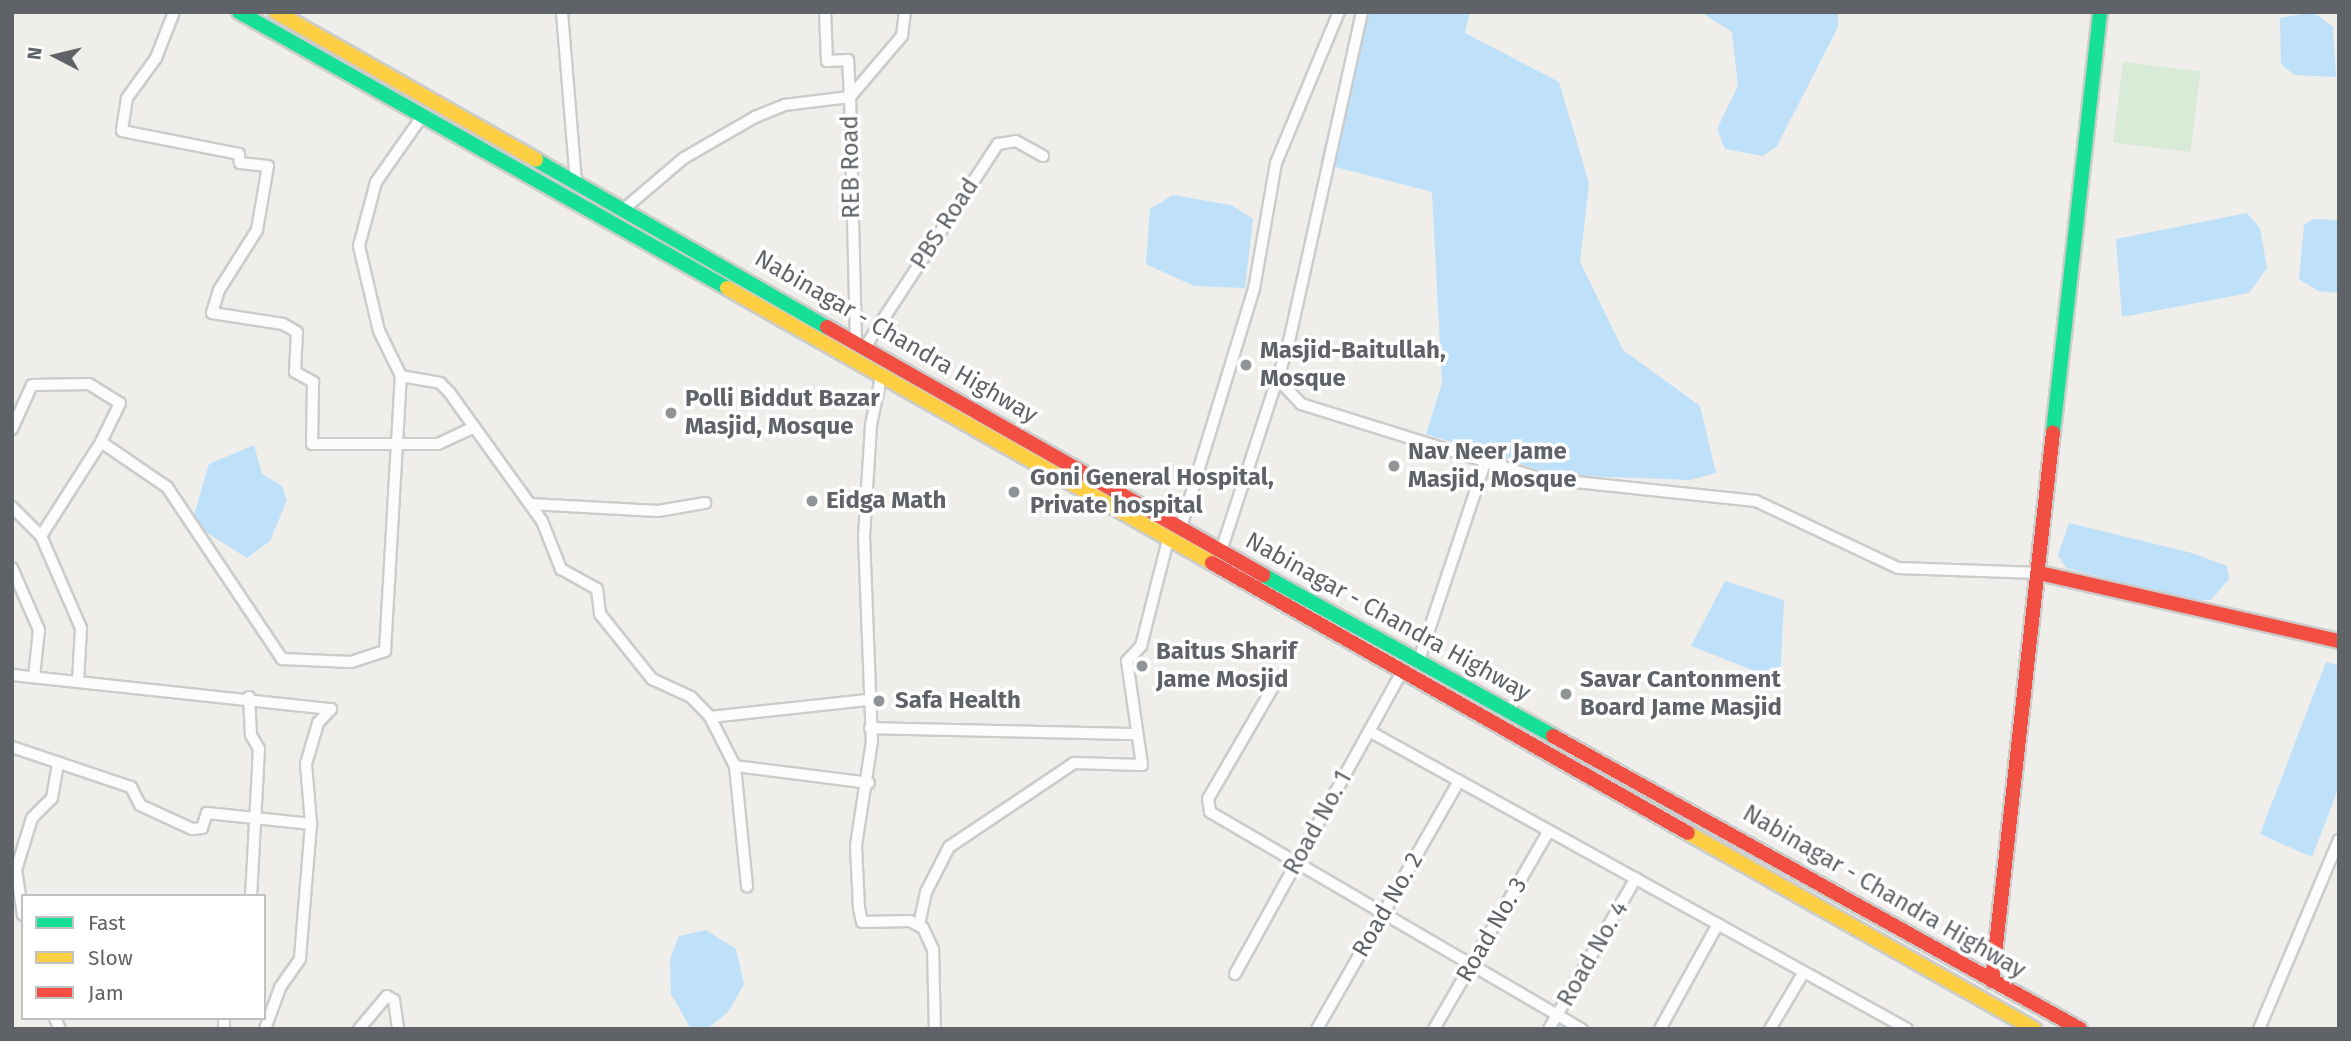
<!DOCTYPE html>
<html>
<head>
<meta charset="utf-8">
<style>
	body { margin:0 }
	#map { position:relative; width:2351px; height:1041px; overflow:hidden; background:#efeeea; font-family:"Fira Sans",sans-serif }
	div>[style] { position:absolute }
	.green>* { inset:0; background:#d8ebd6; transform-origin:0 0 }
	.water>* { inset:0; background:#bfe0f9 }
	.roads { filter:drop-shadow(2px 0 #cbcccc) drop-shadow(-2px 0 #cbcccc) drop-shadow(0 2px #cbcccc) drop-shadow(0 -2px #cbcccc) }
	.street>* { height:10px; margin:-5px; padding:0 5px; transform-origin:5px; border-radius:5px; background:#fdfcfc }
	.fast>* { height:14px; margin:-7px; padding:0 7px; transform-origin:7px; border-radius:7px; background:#16e098 }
	.slow>* { height:14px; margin:-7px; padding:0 7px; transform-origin:7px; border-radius:7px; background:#ffcf43 }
	.jam>* { height:14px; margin:-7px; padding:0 7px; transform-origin:7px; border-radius:7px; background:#f24e42 }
	.dots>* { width:19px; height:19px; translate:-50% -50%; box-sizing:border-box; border:4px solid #fff; border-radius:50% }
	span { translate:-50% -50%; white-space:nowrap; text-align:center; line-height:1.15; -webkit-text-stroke:7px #fff; paint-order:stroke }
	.street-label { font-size:24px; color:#5f6368 }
	.poi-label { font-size:24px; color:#5f6368; font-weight:700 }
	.left { translate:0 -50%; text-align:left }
	.frame { position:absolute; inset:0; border:14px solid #5f6368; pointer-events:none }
	.legend { position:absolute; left:21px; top:894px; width:245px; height:126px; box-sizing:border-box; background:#fff; border:2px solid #bfc1c3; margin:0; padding:9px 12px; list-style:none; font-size:21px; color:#5f6368 }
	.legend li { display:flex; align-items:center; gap:14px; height:35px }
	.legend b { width:35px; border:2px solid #bfc1c3 }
	.north { position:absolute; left:21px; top:21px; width:70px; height:70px; -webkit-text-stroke:5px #fff; paint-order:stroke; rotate:277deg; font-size:19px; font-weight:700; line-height:28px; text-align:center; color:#5f6368 }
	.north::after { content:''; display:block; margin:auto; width:24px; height:32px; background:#5f6368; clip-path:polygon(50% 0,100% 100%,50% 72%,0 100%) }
</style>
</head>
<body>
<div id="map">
	<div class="green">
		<i style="left:2123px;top:62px;width:78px;height:81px;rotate:7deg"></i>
	</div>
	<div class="water">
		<i style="clip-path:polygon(1358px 12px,1470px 12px,1465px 33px,1559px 82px,1589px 183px,1580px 262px,1623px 350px,1700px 406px,1716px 473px,1690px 480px,1555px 475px,1426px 434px,1442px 383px,1432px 192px,1320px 163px)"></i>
		<i style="clip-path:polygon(1701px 12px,1838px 12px,1838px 27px,1777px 146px,1763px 156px,1725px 149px,1717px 129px,1738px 86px,1732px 32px)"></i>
		<i style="clip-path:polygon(2313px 12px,2333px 27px,2336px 77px,2294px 75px,2281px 64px,2280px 18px)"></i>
		<i style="clip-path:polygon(1173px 195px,1231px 205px,1253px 219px,1245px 288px,1194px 286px,1146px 264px,1150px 209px)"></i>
		<i style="clip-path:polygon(2247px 213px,2260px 228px,2267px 268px,2249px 293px,2122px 317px,2116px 239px)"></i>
		<i style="clip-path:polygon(2313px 219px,2339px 220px,2339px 293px,2318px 291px,2299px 279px,2304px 225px)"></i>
		<i style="clip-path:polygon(254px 445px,262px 474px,282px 486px,287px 500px,270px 541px,247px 558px,203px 530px,194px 515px,209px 464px)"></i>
		<i style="clip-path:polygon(2069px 523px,2192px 553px,2227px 566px,2229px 579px,2211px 600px,2188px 600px,2066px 568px,2058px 555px)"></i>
		<i style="clip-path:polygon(1725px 581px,1784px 600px,1780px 681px,1691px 646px)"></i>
		<i style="clip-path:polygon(2326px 662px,2339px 665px,2339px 787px,2312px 857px,2260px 834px)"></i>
		<i style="clip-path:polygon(706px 930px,736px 949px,744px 984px,728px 1012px,707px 1029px,691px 1029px,671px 994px,670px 959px,679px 936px)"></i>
	</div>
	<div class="roads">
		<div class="street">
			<i style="left:174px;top:12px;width:49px;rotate:111.4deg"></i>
			<i style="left:156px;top:58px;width:49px;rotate:125.9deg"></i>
			<i style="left:127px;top:98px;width:33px;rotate:99deg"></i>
			<i style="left:122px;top:131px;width:119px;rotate:11.1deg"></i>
			<i style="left:239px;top:154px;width:9px;rotate:84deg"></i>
			<i style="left:240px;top:163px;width:28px;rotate:6deg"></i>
			<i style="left:268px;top:166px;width:65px;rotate:99.8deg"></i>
			<i style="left:257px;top:230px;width:71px;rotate:122.3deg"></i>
			<i style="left:219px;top:290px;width:24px;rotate:107deg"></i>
			<i style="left:212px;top:313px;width:72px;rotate:8.8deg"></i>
			<i style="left:283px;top:324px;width:16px;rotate:30deg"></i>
			<i style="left:297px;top:332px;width:40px;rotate:92.9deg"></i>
			<i style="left:295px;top:372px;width:21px;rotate:29deg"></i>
			<i style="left:313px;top:382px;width:62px;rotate:90.9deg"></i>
			<i style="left:312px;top:444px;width:126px"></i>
			<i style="left:438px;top:444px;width:40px;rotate:-25deg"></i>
			<i style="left:562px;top:12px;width:171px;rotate:85.3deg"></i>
			<i style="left:423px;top:115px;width:82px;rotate:125deg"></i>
			<i style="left:376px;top:182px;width:66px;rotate:104.9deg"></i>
			<i style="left:359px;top:246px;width:87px;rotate:76.8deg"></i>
			<i style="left:379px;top:331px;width:50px;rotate:63.9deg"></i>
			<i style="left:401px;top:376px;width:40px;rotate:10deg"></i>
			<i style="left:440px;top:383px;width:13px;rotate:45deg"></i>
			<i style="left:449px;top:392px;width:159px;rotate:54.2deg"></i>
			<i style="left:542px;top:521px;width:52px;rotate:68.4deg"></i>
			<i style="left:561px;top:569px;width:41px;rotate:29.1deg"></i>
			<i style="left:597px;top:589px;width:25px;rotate:83deg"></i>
			<i style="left:600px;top:614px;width:83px;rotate:51.3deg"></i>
			<i style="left:652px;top:679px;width:43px;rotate:24.8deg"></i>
			<i style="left:691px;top:697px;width:28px;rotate:46deg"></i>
			<i style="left:710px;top:717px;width:158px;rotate:-6.2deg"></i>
			<i style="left:624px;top:209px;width:79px;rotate:-40.4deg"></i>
			<i style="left:684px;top:158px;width:82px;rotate:-30deg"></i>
			<i style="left:755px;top:117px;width:31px;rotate:-22deg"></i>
			<i style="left:784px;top:105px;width:66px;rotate:-6.9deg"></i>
			<i style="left:850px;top:97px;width:37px;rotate:-93deg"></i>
			<i style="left:848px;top:60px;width:21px;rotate:177deg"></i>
			<i style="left:827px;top:61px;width:49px;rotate:-92.3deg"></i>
			<i style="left:856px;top:341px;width:244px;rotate:-91.4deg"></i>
			<i style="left:850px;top:97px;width:80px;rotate:-49.6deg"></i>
			<i style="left:902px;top:36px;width:24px;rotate:-83deg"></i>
			<i style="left:865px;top:347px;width:243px;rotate:-56.8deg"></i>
			<i style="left:998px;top:144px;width:18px;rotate:-9deg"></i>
			<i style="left:1016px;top:141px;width:31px;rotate:29deg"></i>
			<i style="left:881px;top:377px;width:49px;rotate:101.8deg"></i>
			<i style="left:871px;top:425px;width:110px;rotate:93.6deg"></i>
			<i style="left:864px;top:535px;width:206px;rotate:87.8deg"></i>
			<i style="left:872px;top:741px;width:106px;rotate:98.7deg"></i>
			<i style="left:856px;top:846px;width:62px;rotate:87.2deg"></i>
			<i style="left:859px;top:908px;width:14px;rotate:78deg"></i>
			<i style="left:862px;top:922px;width:48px;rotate:-1.2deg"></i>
			<i style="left:910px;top:921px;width:15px;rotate:28deg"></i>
			<i style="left:923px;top:928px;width:23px;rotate:65deg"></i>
			<i style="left:933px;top:949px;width:80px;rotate:88.6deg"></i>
			<i style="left:1277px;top:378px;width:35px;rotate:47deg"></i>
			<i style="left:1301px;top:404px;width:248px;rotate:17.3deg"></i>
			<i style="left:1538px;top:478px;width:219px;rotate:6deg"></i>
			<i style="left:1756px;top:501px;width:157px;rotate:25.3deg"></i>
			<i style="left:1898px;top:568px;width:141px;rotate:2deg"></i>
			<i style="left:12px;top:429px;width:48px;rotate:-65.6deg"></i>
			<i style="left:32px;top:385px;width:57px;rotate:-1deg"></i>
			<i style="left:89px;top:384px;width:36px;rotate:32deg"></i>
			<i style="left:120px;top:403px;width:43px;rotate:116deg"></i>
			<i style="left:101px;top:442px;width:80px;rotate:34.3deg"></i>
			<i style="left:167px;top:487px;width:207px;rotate:56.2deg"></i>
			<i style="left:282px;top:659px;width:69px;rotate:2.5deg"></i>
			<i style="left:351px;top:662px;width:36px;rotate:-18deg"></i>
			<i style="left:385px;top:651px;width:275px;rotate:-86.7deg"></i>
			<i style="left:530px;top:504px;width:128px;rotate:3.1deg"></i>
			<i style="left:658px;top:511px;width:48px;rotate:-9.7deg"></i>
			<i style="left:12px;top:507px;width:41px;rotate:45deg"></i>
			<i style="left:41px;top:536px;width:112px;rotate:-57.4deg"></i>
			<i style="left:1182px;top:524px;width:246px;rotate:-73deg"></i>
			<i style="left:1254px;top:289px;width:128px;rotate:-80.1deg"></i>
			<i style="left:1276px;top:163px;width:164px;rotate:-67.4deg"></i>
			<i style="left:41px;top:536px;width:100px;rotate:66.5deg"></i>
			<i style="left:81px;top:628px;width:54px;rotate:93.2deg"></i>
			<i style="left:1221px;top:551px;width:216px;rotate:-71.9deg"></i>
			<i style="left:1288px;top:346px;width:342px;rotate:-77.5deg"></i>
			<i style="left:12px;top:568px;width:68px;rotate:66.5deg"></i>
			<i style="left:39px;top:630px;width:47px;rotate:96.1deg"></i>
			<i style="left:1419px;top:660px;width:211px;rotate:-71.5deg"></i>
			<i style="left:12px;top:675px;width:321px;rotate:6.1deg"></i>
			<i style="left:331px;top:709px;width:19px;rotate:133deg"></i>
			<i style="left:318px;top:723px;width:43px;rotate:106.3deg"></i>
			<i style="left:306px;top:764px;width:60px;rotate:85.2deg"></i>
			<i style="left:311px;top:824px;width:135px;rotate:94.7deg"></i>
			<i style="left:300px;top:959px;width:35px;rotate:125deg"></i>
			<i style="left:280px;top:988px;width:44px;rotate:110.1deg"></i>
			<i style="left:1276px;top:682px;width:135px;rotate:120.2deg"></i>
			<i style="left:1208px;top:799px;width:13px;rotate:81deg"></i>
			<i style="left:1210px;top:812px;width:431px;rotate:30.3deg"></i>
			<i style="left:249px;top:697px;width:38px;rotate:87deg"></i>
			<i style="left:251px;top:735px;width:16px;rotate:60deg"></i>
			<i style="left:259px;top:749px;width:147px;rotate:93.1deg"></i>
			<i style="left:710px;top:717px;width:55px;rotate:63deg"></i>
			<i style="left:735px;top:766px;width:121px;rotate:84.3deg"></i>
			<i style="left:870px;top:728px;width:266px;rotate:1.3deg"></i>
			<i style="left:1369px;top:731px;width:615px;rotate:28.98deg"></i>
			<i style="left:12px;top:747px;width:126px;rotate:18.6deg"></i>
			<i style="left:131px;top:787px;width:20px;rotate:63deg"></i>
			<i style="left:140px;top:805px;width:57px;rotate:24.8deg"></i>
			<i style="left:192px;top:829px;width:10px;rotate:-6deg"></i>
			<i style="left:202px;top:828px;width:16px;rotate:-72deg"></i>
			<i style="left:207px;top:813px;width:105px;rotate:6deg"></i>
			<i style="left:735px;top:766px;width:135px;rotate:7.2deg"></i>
			<i style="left:23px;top:915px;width:46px;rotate:-98.8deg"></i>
			<i style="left:16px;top:870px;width:54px;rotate:-72.9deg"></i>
			<i style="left:32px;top:818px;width:28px;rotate:-45deg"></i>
			<i style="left:52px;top:798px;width:36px;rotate:-80deg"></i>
			<i style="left:919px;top:925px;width:34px;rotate:-78deg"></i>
			<i style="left:926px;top:892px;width:51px;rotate:-62.9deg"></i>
			<i style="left:949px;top:847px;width:151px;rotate:-33.9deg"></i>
			<i style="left:1074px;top:763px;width:68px;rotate:1.7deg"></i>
			<i style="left:1142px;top:765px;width:105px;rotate:-98.2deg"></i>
			<i style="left:1127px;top:661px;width:21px;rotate:-47deg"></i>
			<i style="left:1141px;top:646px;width:109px;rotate:-75.7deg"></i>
			<i style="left:1235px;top:974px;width:346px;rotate:-61.1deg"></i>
			<i style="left:55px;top:1018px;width:12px;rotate:66deg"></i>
			<i style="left:224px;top:1018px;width:11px;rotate:90deg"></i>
			<i style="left:359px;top:1029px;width:43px;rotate:-49.7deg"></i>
			<i style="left:387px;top:996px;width:8px;rotate:30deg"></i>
			<i style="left:394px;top:1000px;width:29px;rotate:82deg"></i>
			<i style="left:1317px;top:1029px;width:286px;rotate:-60.2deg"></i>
			<i style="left:1434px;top:1029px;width:229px;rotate:-59.9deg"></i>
			<i style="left:1549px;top:1029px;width:174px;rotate:-60.1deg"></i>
			<i style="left:1660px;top:1029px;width:120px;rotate:-61.1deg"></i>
			<i style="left:1770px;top:1029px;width:66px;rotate:-59.2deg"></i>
			<i style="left:2259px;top:1029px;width:205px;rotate:-67.1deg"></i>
		</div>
		<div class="fast">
			<i style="left:239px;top:12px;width:561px;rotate:29.49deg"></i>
			<i style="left:536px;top:160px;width:336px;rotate:29.9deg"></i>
			<i style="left:2053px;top:432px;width:423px;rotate:-83.6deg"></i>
			<i style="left:1263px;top:575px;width:332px;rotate:29deg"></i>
		</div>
		<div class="slow">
			<i style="left:276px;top:12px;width:299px;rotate:29.6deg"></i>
			<i style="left:727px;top:288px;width:558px;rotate:29.55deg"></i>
			<i style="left:1688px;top:833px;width:398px;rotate:29.5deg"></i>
		</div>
		<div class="jam">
			<i style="left:827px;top:327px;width:502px;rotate:29.63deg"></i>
			<i style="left:1212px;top:563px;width:547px;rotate:29.56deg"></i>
			<i style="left:2039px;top:573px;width:308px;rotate:12.8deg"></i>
			<i style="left:1553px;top:736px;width:603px;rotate:29.07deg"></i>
			<i style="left:1992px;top:981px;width:552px;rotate:-83.66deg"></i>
		</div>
	</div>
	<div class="dots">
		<i style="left:1246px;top:365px;background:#919496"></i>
		<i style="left:671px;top:413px;background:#919496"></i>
		<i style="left:1394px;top:466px;background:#919496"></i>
		<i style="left:1014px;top:492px;background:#919496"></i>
		<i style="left:812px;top:501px;background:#919496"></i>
		<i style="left:1142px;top:666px;background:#919496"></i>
		<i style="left:1566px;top:694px;background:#919496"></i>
		<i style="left:879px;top:701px;background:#919496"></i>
	</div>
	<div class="street-label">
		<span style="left:851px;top:167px;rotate:-91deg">REB Road</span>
		<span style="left:945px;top:224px;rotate:-57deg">PBS Road</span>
		<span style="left:896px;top:337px;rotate:30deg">Nabinagar - Chandra Highway</span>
		<span style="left:1388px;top:617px;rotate:29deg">Nabinagar - Chandra Highway</span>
		<span style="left:1318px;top:823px;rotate:-61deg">Road No. 1</span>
		<span style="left:1884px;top:892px;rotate:30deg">Nabinagar - Chandra Highway</span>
		<span style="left:1388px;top:905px;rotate:-60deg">Road No. 2</span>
		<span style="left:1492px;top:930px;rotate:-60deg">Road No. 3</span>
		<span style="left:1593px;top:954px;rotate:-60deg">Road No. 4</span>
	</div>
	<div class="poi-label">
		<span class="left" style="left:1260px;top:365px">Masjid-Baitullah,<br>Mosque</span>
		<span class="left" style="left:685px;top:413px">Polli Biddut Bazar<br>Masjid, Mosque</span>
		<span class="left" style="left:1408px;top:466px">Nav Neer Jame<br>Masjid, Mosque</span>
		<span class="left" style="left:1030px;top:492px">Goni General Hospital,<br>Private hospital</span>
		<span class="left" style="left:826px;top:501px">Eidga Math</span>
		<span class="left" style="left:1156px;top:666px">Baitus Sharif<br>Jame Mosjid</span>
		<span class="left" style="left:1580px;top:694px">Savar Cantonment<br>Board Jame Masjid</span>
		<span class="left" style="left:895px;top:701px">Safa Health</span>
	</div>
	<div class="frame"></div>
	<ul class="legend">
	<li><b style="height:9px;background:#16e098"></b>Fast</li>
	<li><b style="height:9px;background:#ffcf43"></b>Slow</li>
	<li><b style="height:9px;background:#f24e42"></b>Jam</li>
	</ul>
	<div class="north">N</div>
</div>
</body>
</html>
